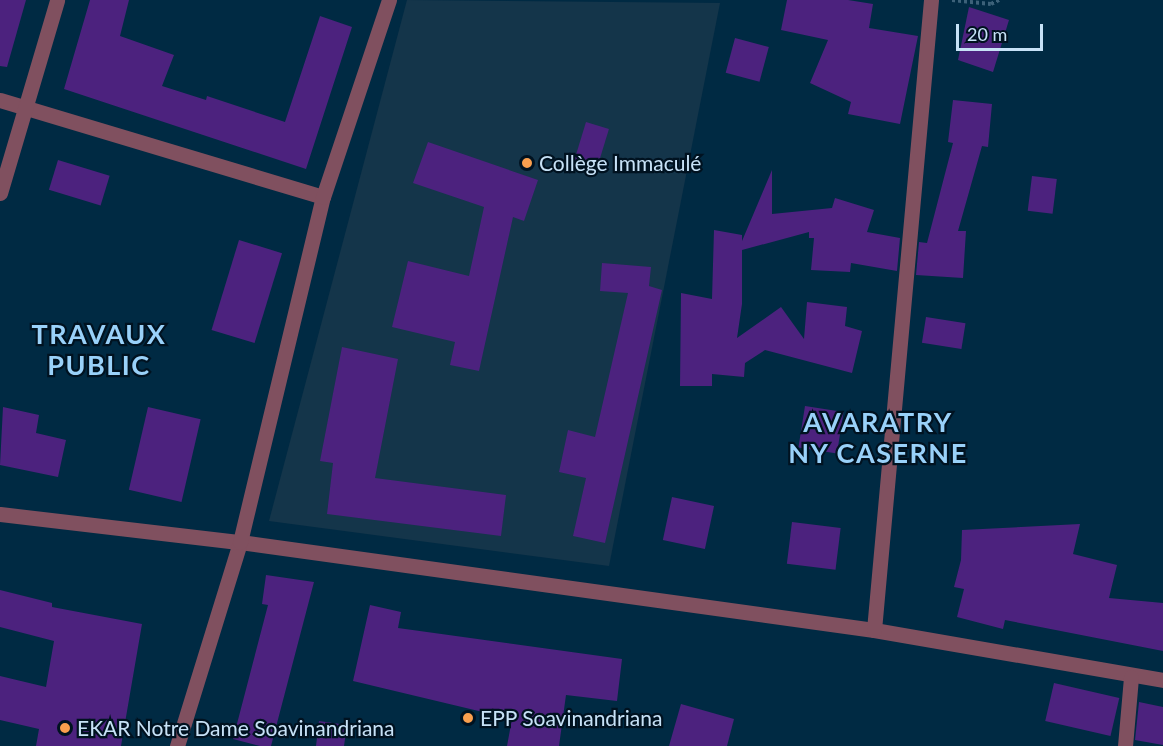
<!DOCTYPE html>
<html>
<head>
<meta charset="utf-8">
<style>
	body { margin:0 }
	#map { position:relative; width:1163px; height:746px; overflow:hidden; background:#002a43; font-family:Lato,sans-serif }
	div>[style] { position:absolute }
	.built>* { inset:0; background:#14354a }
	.building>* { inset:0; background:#4c227e; transform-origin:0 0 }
	.path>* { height:4px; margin-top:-2px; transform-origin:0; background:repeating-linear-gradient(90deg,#3c6179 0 3px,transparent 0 6px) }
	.minor>* { height:15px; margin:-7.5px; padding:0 7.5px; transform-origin:7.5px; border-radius:7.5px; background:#80505f }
	.dots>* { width:16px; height:16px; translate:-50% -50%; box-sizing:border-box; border:3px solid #001220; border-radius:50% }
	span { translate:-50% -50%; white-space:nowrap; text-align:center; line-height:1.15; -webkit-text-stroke:4.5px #001220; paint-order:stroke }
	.poi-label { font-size:21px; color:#c7e2f7 }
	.left { translate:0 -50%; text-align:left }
	.district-label { font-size:27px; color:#99d1f9; font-weight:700; letter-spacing:1.5px }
	.scale { position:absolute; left:956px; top:24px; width:87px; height:27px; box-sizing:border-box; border:3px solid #c7e2f7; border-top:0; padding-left:8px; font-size:18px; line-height:21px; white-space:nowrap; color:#c7e2f7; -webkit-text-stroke:4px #001220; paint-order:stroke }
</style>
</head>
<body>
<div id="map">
	<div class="built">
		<i style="clip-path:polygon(407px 0,720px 3px,609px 566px,269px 521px)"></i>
	</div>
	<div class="building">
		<i style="clip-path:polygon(0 0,26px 0,7px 67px,0 66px)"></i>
		<i style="clip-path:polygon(90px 0,129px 0,120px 36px,174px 55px,162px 86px,206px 100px,207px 96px,285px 122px,320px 16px,352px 27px,306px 169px,64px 89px)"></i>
		<i style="clip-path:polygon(787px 0,848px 0,873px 4px,869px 28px,918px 36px,900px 124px,848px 114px,851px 102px,810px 83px,828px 40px,781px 30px)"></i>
		<i style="clip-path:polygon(969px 7px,1009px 20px,993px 72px,958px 60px)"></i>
		<i style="left:735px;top:38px;width:35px;height:36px;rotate:15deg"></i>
		<i style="clip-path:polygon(953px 100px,992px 104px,988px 147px,982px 146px,958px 231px,966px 231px,963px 278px,916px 275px,919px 242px,927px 243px,953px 143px,948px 142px)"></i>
		<i style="left:586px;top:122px;width:24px;height:40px;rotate:17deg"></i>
		<i style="clip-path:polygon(428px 142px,538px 180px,524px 221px,513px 217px,479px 371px,450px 365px,455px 342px,392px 327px,408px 261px,469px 276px,484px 207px,413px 183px)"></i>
		<i style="left:58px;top:160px;width:54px;height:31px;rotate:17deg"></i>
		<i style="clip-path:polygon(772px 170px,772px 214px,832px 208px,835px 198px,874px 210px,867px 232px,900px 238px,897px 271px,851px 263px,850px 272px,811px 270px,814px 238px,809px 238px,809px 232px,742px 250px,742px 304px,737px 338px,781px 307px,804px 339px,807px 302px,847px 307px,845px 326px,862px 331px,852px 373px,765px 350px,745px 363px,744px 377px,712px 374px,712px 386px,680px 386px,681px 293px,712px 299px,714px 230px,742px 235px,742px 241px)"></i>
		<i style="left:1032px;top:176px;width:25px;height:35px;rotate:7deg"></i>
		<i style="left:239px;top:240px;width:45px;height:94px;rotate:17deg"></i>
		<i style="clip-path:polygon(602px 263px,651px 267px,649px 286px,662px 290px,605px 543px,573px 536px,586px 478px,559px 472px,568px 430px,595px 437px,628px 293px,600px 291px)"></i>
		<i style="left:926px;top:317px;width:40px;height:26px;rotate:9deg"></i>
		<i style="clip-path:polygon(342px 347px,398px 359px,375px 478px,506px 495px,501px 536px,327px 514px,333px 463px,320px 461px)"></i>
		<i style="left:805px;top:406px;width:39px;height:42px;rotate:9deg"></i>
		<i style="clip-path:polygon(3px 407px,39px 415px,36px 433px,66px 440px,58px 477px,0 465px)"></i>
		<i style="left:148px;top:407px;width:54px;height:85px;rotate:13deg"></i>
		<i style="left:672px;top:497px;width:43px;height:44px;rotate:12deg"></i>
		<i style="left:792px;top:522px;width:49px;height:42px;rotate:7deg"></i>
		<i style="clip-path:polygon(1080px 524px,1073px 554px,1117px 565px,1109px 598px,1163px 603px,1163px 651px,1005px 620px,1003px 629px,957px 617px,964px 589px,954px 587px,961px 560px,962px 530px)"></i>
		<i style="clip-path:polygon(266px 575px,314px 582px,271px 746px,260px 746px,233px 739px,268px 605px,262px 604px)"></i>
		<i style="clip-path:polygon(0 590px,52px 603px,52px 607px,142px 624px,121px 746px,36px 746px,39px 729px,0 720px,0 676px,46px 687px,54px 641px,0 627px)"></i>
		<i style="clip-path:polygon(370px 605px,401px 612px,398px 628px,622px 659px,617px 701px,566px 695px,559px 746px,507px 746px,512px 719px,353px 681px)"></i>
		<i style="left:1054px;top:683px;width:67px;height:39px;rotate:13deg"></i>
		<i style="clip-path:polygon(1139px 702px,1163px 707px,1163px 745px,1135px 740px)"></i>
		<i style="clip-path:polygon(681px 704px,734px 719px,727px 746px,669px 746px)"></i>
		<i style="clip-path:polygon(319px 721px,347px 725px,344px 746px,316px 746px)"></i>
	</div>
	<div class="path">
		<i style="left:952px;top:0;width:39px;rotate:6deg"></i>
		<i style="left:991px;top:4px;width:9px;rotate:-27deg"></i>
	</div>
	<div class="minor">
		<i style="left:0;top:100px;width:337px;rotate:16.7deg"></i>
		<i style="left:0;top:193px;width:201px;rotate:-73.5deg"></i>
		<i style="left:0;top:514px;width:242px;rotate:6.7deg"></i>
		<i style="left:240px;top:542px;width:640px;rotate:7.9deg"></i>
		<i style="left:874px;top:630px;width:293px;rotate:9.8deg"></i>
		<i style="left:874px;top:630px;width:633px;rotate:-84.83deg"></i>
		<i style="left:177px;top:746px;width:214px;rotate:-72.8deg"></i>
		<i style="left:240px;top:542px;width:355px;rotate:-76.5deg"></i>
		<i style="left:323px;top:197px;width:208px;rotate:-71.5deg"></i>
		<i style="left:1125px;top:746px;width:69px;rotate:-85deg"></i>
	</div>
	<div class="dots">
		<i style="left:527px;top:163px;background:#fa9f4e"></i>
		<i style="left:468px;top:718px;background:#fa9f4e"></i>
		<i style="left:65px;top:728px;background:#fa9f4e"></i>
	</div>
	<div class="poi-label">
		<span class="left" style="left:539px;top:163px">Collège Immaculé</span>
		<span class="left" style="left:480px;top:718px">EPP Soavinandriana</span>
		<span class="left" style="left:77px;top:728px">EKAR Notre Dame Soavinandriana</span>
	</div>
	<div class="district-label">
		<span style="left:99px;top:349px">TRAVAUX<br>PUBLIC</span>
		<span style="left:878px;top:437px">AVARATRY<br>NY CASERNE</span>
	</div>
	<div class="scale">20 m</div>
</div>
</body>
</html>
